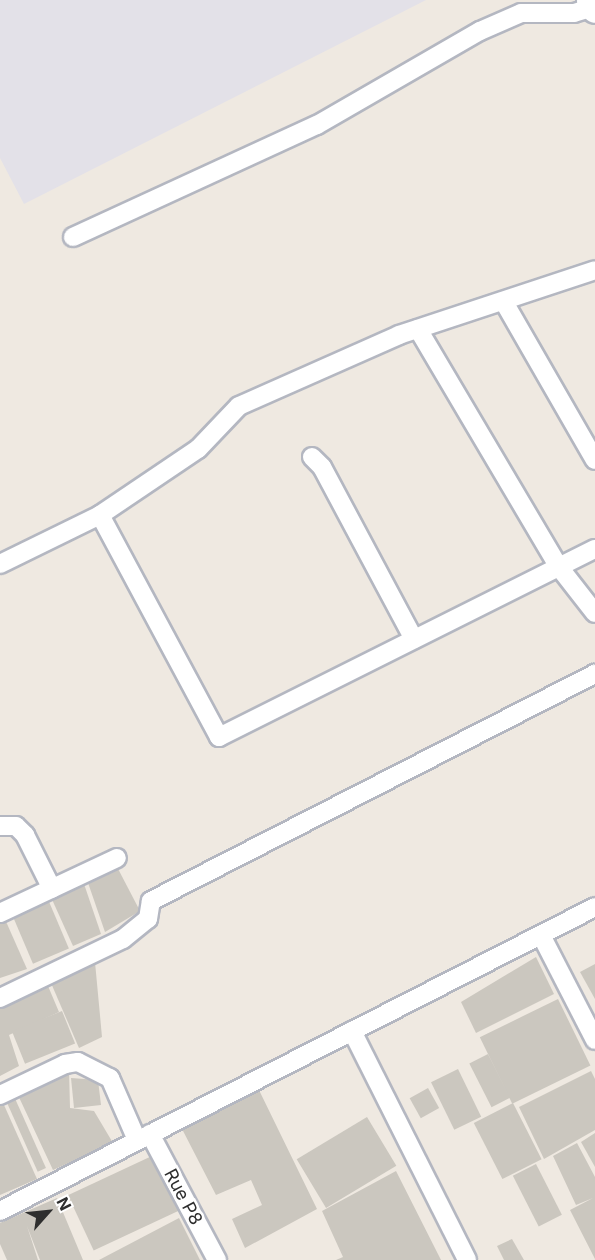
<!DOCTYPE html>
<html>
<head>
<meta charset="utf-8">
<style>
	body { margin:0 }
	#map { position:relative; width:595px; height:1260px; overflow:hidden; background:#efe9e1; font-family:Inter,sans-serif }
	div>[style] { position:absolute }
	.industrial>* { inset:0; background:#e3e1e8 }
	.building>* { inset:0; background:#cbc7bf; transform-origin:0 0 }
	.roads { filter:drop-shadow(2px 0 #b4b7c1) drop-shadow(-2px 0 #b4b7c1) drop-shadow(0 2px #b4b7c1) drop-shadow(0 -2px #b4b7c1) }
	.street>* { height:18px; margin:-9px; padding:0 9px; transform-origin:9px; border-radius:9px; background:#fff }
	.secondary>* { height:27px; margin:-13.5px; padding:0 13.5px; transform-origin:13.5px; border-radius:13.5px; background:#fff }
	span { translate:-50% -50%; white-space:nowrap; text-align:center; line-height:1.15; -webkit-text-stroke:5px #fff; paint-order:stroke }
	.street-label { font-size:18px; color:#2e2e2e }
	.north { position:absolute; left:18px; top:1182px; width:60px; height:60px; -webkit-text-stroke:4px #fff; paint-order:stroke; rotate:63deg; font-size:16px; font-weight:700; line-height:24px; text-align:center; color:#2e2e2e }
	.north::after { content:''; display:block; margin:auto; width:21px; height:27px; background:#2e2e2e; clip-path:polygon(50% 0,100% 100%,50% 72%,0 100%) }
</style>
</head>
<body>
<div id="map">
	<div class="industrial">
		<i style="clip-path:polygon(0 0,426px 0,24px 204px,0 158px)"></i>
	</div>
	<div class="building">
		<i style="clip-path:polygon(115px 863px,140px 911px,105px 932px,86px 877px)"></i>
		<i style="clip-path:polygon(82px 878px,101px 934px,73px 946px,50px 895px)"></i>
		<i style="left:47px;top:897px;width:56px;height:39px;rotate:67deg"></i>
		<i style="clip-path:polygon(4px 917px,27px 969px,0 978px,0 919px)"></i>
		<i style="clip-path:polygon(536px 957px,554px 994px,476px 1033px,461px 1002px)"></i>
		<i style="clip-path:polygon(95px 962px,102px 1037px,79px 1048px,51px 983px)"></i>
		<i style="clip-path:polygon(595px 964px,595px 999px,580px 972px)"></i>
		<i style="clip-path:polygon(48px 986px,59px 1012px,9px 1035px,19px 1066px,0 1076px,0 1007px)"></i>
		<i style="left:558px;top:999px;width:74px;height:87px;rotate:64deg"></i>
		<i style="left:62px;top:1011px;width:35px;height:54px;rotate:68deg"></i>
		<i style="left:488px;top:1054px;width:49px;height:21px;rotate:63deg"></i>
		<i style="clip-path:polygon(69px 1069px,70px 1108px,94px 1111px,113px 1143px,53px 1170px,17px 1093px)"></i>
		<i style="left:458px;top:1069px;width:53px;height:30px;rotate:64deg"></i>
		<i style="clip-path:polygon(591px 1071px,595px 1079px,595px 1130px,544px 1159px,519px 1107px)"></i>
		<i style="clip-path:polygon(71px 1078px,98px 1080px,101px 1105px,74px 1108px)"></i>
		<i style="clip-path:polygon(258px 1088px,317px 1209px,245px 1248px,232px 1219px,262px 1205px,251px 1180px,216px 1195px,181px 1127px)"></i>
		<i style="left:428px;top:1088px;width:23px;height:21px;rotate:61deg"></i>
		<i style="left:13px;top:1094px;width:81px;height:9px;rotate:66deg"></i>
		<i style="clip-path:polygon(0 1096px,37px 1179px,0 1195px)"></i>
		<i style="left:513px;top:1103px;width:63px;height:44px;rotate:63deg"></i>
		<i style="left:367px;top:1117px;width:57px;height:82px;rotate:59deg"></i>
		<i style="clip-path:polygon(595px 1133px,595px 1167px,581px 1142px)"></i>
		<i style="clip-path:polygon(577px 1143px,595px 1177px,595px 1259px,570px 1210px,593px 1198px,576px 1205px,553px 1156px)"></i>
		<i style="left:154px;top:1155px;width:61px;height:95px;rotate:65deg"></i>
		<i style="left:536px;top:1164px;width:57px;height:26px;rotate:63deg"></i>
		<i style="clip-path:polygon(396px 1171px,441px 1260px,336px 1260px,343px 1257px,322px 1211px)"></i>
		<i style="clip-path:polygon(57px 1198px,83px 1260px,40px 1260px,27px 1226px,38px 1260px,7px 1260px,0 1244px,0 1223px)"></i>
		<i style="clip-path:polygon(179px 1218px,200px 1260px,99px 1260px)"></i>
		<i style="clip-path:polygon(512px 1239px,524px 1260px,504px 1260px,497px 1246px)"></i>
	</div>
	<div class="roads">
		<div class="street">
			<i style="left:73px;top:237px;width:268px;rotate:-24.7deg"></i>
			<i style="left:317px;top:125px;width:188px;rotate:-30deg"></i>
			<i style="left:480px;top:31px;width:45px;rotate:-23.7deg"></i>
			<i style="left:521px;top:13px;width:53px"></i>
			<i style="left:574px;top:13px;width:21px;rotate:-17deg"></i>
			<i style="left:504px;top:302px;width:182px;rotate:60.1deg"></i>
			<i style="left:418px;top:329px;width:277px;rotate:59.4deg"></i>
			<i style="left:559px;top:567px;width:58px;rotate:52deg"></i>
			<i style="left:312px;top:457px;width:14px;rotate:45deg"></i>
			<i style="left:322px;top:467px;width:195px;rotate:61.9deg"></i>
			<i style="left:100px;top:515px;width:252px;rotate:61.8deg"></i>
			<i style="left:219px;top:737px;width:420px;rotate:-26.6deg"></i>
			<i style="left:0;top:564px;width:111px;rotate:-26.1deg"></i>
			<i style="left:100px;top:515px;width:118px;rotate:-34deg"></i>
			<i style="left:198px;top:449px;width:59px;rotate:-46.4deg"></i>
			<i style="left:239px;top:406px;width:175px;rotate:-23.9deg"></i>
			<i style="left:399px;top:335px;width:206px;rotate:-18.3deg"></i>
			<i style="left:0;top:826px;width:16px"></i>
			<i style="left:16px;top:826px;width:13px;rotate:45deg"></i>
			<i style="left:25px;top:835px;width:60px;rotate:63.4deg"></i>
			<i style="left:0;top:913px;width:129px;rotate:-25.2deg"></i>
			<i style="left:541px;top:935px;width:118px;rotate:62.8deg"></i>
			<i style="left:0;top:998px;width:136px;rotate:-25.6deg"></i>
			<i style="left:123px;top:939px;width:32px;rotate:-39deg"></i>
			<i style="left:148px;top:919px;width:18px;rotate:-81deg"></i>
			<i style="left:151px;top:901px;width:499px;rotate:-27.1deg"></i>
			<i style="left:352px;top:1031px;width:256px;rotate:63.3deg"></i>
			<i style="left:0;top:1095px;width:72px;rotate:-25.5deg"></i>
			<i style="left:65px;top:1064px;width:13px;rotate:-9deg"></i>
			<i style="left:78px;top:1062px;width:36px;rotate:27deg"></i>
			<i style="left:110px;top:1078px;width:68px;rotate:66.5deg"></i>
			<i style="left:150px;top:1134px;width:143px;rotate:62deg"></i>
			<i style="left:0;top:1211px;width:668px;rotate:-27.06deg"></i>
		</div>
		<div class="secondary">
			<i style="left:590px;top:0;width:10px;rotate:61deg"></i>
		</div>
	</div>
	<div class="street-label">
		<span style="left:183px;top:1197px;rotate:62deg">Rue P8</span>
	</div>
	<div class="north">N</div>
</div>
</body>
</html>
